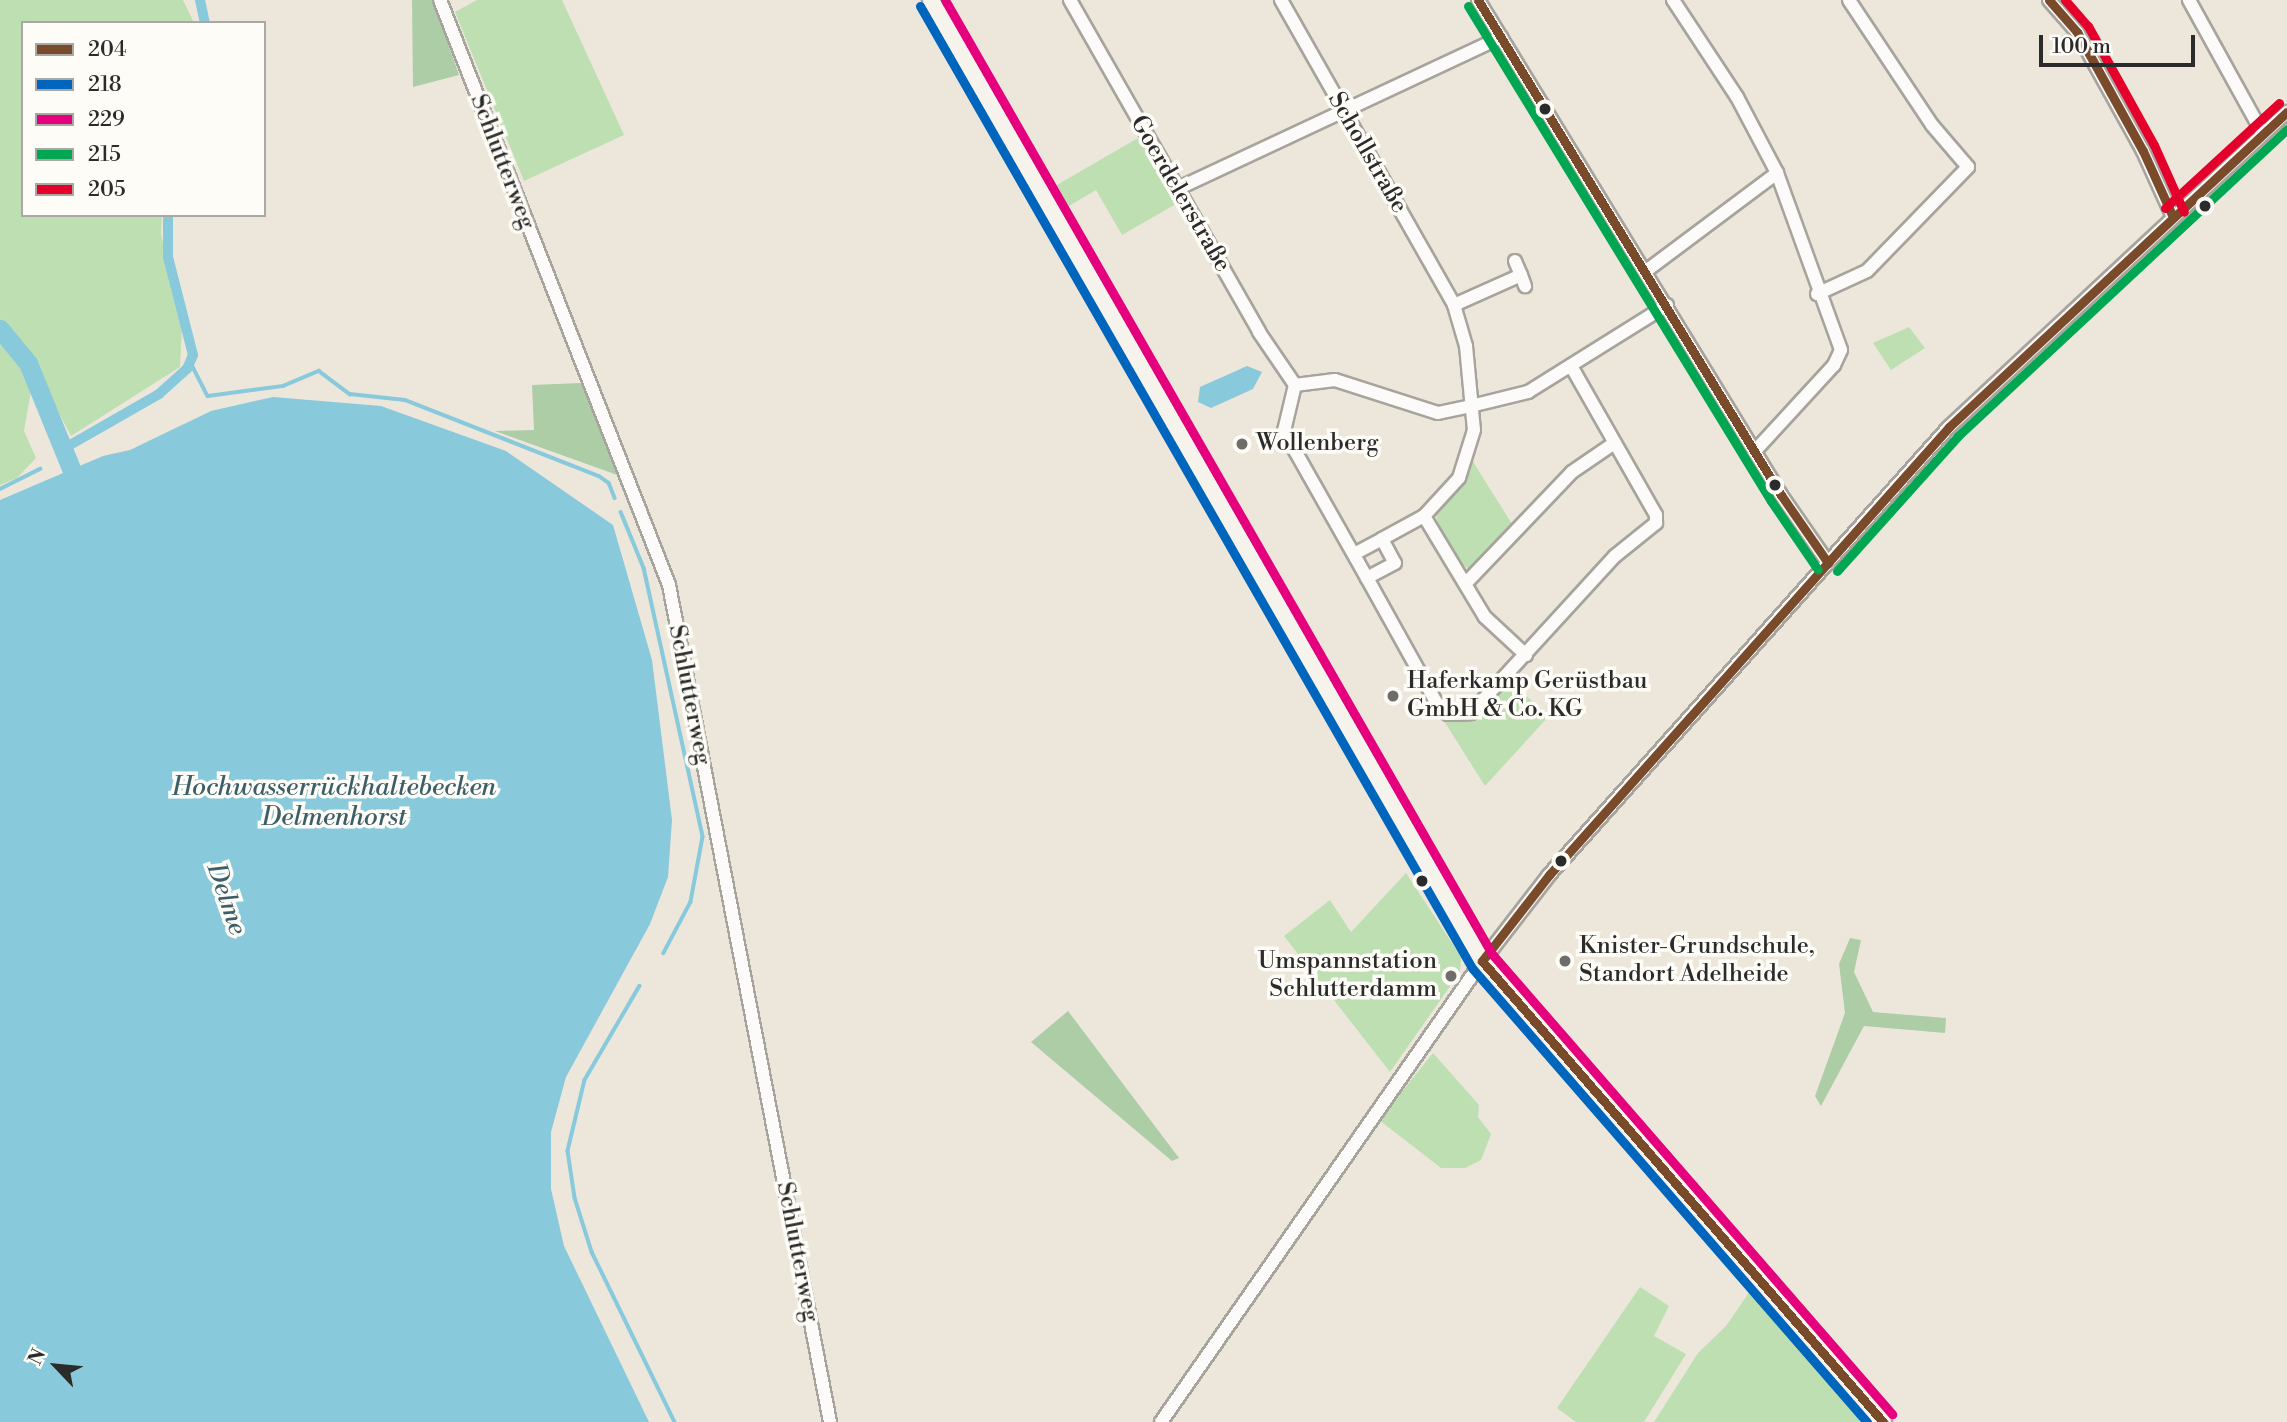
<!DOCTYPE html>
<html>
<head>
<meta charset="utf-8">
<style>
	body { margin:0 }
	#map { position:relative; width:2287px; height:1422px; overflow:hidden; background:#ede7db; font-family:"Libre Bodoni",serif }
	div>[style] { position:absolute }
	.green>* { inset:0; background:#bddfb2 }
	.forest>* { inset:0; background:#adcda6 }
	.water>* { inset:0; background:#88c9db }
	.stream>* { height:3.5px; margin:-1.75px; padding:0 1.75px; transform-origin:1.75px; border-radius:1.75px; background:#88c9db }
	.canal>* { height:10px; margin:-5px; padding:0 5px; transform-origin:5px; border-radius:5px; background:#88c9db }
	.river>* { height:19px; margin:-9.5px; padding:0 9.5px; transform-origin:9.5px; border-radius:9.5px; background:#88c9db }
	.roads { filter:drop-shadow(2px 0 #a7a39d) drop-shadow(-2px 0 #a7a39d) drop-shadow(0 2px #a7a39d) drop-shadow(0 -2px #a7a39d) }
	.minor>* { height:12px; margin:-6px; padding:0 6px; transform-origin:6px; border-radius:6px; background:#fcfbfa }
	.secondary>* { height:16px; margin:-8px; padding:0 8px; transform-origin:8px; border-radius:8px; background:#f6f2ec }
	.bus-1>* { height:9px; margin:-4.5px; padding:0 4.5px; transform-origin:4.5px; border-radius:4.5px; background:#7a4b2a }
	.bus-2>* { height:9px; margin:-4.5px; padding:0 4.5px; transform-origin:4.5px; border-radius:4.5px; background:#0065bd }
	.bus-3>* { height:9px; margin:-4.5px; padding:0 4.5px; transform-origin:4.5px; border-radius:4.5px; background:#e5007d }
	.bus-4>* { height:9px; margin:-4.5px; padding:0 4.5px; transform-origin:4.5px; border-radius:4.5px; background:#00a651 }
	.bus-5>* { height:9px; margin:-4.5px; padding:0 4.5px; transform-origin:4.5px; border-radius:4.5px; background:#e4002b }
	.dots>* { width:19px; height:19px; translate:-50% -50%; box-sizing:border-box; border:4px solid #fdfcf7; border-radius:50% }
	span { translate:-50% -50%; white-space:nowrap; text-align:center; line-height:1.15; -webkit-text-stroke:7px #fdfcf7; paint-order:stroke }
	.street-label { font-size:24px; color:#2b2b2b }
	.poi-label { font-size:24px; color:#2b2b2b }
	.left { translate:0 -50%; text-align:left }
	.right { translate:-100% -50%; text-align:right }
	.water-label { font-size:26px; color:#3c5e69; font-style:italic }
	.legend { position:absolute; left:21px; top:21px; width:245px; height:196px; box-sizing:border-box; background:#fdfcf7; border:2px solid #a9a8a5; margin:0; padding:9px 12px; list-style:none; font-size:21px; color:#2b2b2b }
	.legend li { display:flex; align-items:center; gap:14px; height:35px }
	.legend b { width:35px; border:2px solid #a9a8a5 }
	.north { position:absolute; left:21px; top:1331px; width:70px; height:70px; -webkit-text-stroke:5px #fdfcf7; paint-order:stroke; rotate:296deg; font-size:19px; font-weight:700; line-height:28px; text-align:center; color:#2b2b2b }
	.north::after { content:''; display:block; margin:auto; width:24px; height:32px; background:#2b2b2b; clip-path:polygon(50% 0,100% 100%,50% 72%,0 100%) }
	.scale { position:absolute; left:2039px; top:35px; width:156px; height:32px; box-sizing:border-box; border:4px solid #2b2b2b; border-top:0; padding-left:9px; font-size:21px; line-height:24px; white-space:nowrap; color:#2b2b2b; -webkit-text-stroke:5px #fdfcf7; paint-order:stroke }
</style>
</head>
<body>
<div id="map">
	<div class="green">
		<i style="clip-path:polygon(0 0,183px 0,194px 23px,23px 23px,23px 215px,162px 215px,161px 234px,182px 329px,180px 367px,71px 436px,24px 346px,0 319px)"></i>
		<i style="clip-path:polygon(477px 0,562px 0,624px 135px,524px 181px,455px 12px)"></i>
		<i style="clip-path:polygon(1138px 138px,1176px 204px,1122px 235px,1096px 190px,1062px 210px,1050px 189px)"></i>
		<i style="clip-path:polygon(1909px 327px,1925px 348px,1891px 370px,1873px 343px)"></i>
		<i style="clip-path:polygon(0 339px,32px 385px,24px 431px,36px 458px,17px 478px,0 485px)"></i>
		<i style="clip-path:polygon(1470px 457px,1512px 524px,1480px 564px,1469px 569px,1456px 560px,1438px 529px,1436px 513px,1463px 482px)"></i>
		<i style="clip-path:polygon(1508px 680px,1549px 716px,1485px 786px,1444px 721px,1472px 717px)"></i>
		<i style="clip-path:polygon(1406px 873px,1461px 957px,1460px 972px,1390px 1072px,1284px 936px,1330px 900px,1351px 932px)"></i>
		<i style="clip-path:polygon(1433px 1053px,1479px 1105px,1478px 1117px,1491px 1134px,1481px 1160px,1465px 1168px,1441px 1168px,1379px 1120px)"></i>
		<i style="clip-path:polygon(1640px 1287px,1669px 1306px,1654px 1336px,1686px 1354px,1644px 1422px,1576px 1422px,1557px 1408px)"></i>
		<i style="clip-path:polygon(1750px 1291px,1861px 1422px,1654px 1422px,1698px 1353px,1726px 1326px)"></i>
	</div>
	<div class="forest">
		<i style="clip-path:polygon(412px 0,433px 0,459px 75px,413px 87px)"></i>
		<i style="clip-path:polygon(581px 383px,620px 476px,495px 431px,534px 430px,532px 385px)"></i>
		<i style="clip-path:polygon(1850px 938px,1861px 940px,1854px 972px,1873px 1012px,1946px 1018px,1945px 1033px,1864px 1026px,1821px 1106px,1815px 1096px,1845px 1013px,1839px 964px)"></i>
		<i style="clip-path:polygon(1068px 1011px,1179px 1158px,1172px 1161px,1031px 1042px)"></i>
	</div>
	<div class="water">
		<i style="clip-path:polygon(1247px 366px,1262px 372px,1253px 389px,1211px 408px,1198px 402px,1200px 387px)"></i>
		<i style="clip-path:polygon(273px 397px,381px 406px,506px 451px,613px 525px,652px 660px,672px 820px,668px 877px,650px 924px,566px 1077px,551px 1132px,551px 1189px,564px 1246px,649px 1422px,0 1422px,0 500px,103px 456px,130px 450px,211px 411px)"></i>
	</div>
	<div class="stream">
		<i style="left:190px;top:361px;width:39px;rotate:63deg"></i>
		<i style="left:208px;top:396px;width:76px;rotate:-7.6deg"></i>
		<i style="left:283px;top:386px;width:39px;rotate:-23deg"></i>
		<i style="left:319px;top:371px;width:39px;rotate:37deg"></i>
		<i style="left:350px;top:394px;width:55px;rotate:6.2deg"></i>
		<i style="left:405px;top:400px;width:208px;rotate:21.4deg"></i>
		<i style="left:599px;top:476px;width:12px;rotate:35deg"></i>
		<i style="left:609px;top:483px;width:16px;rotate:68deg"></i>
		<i style="left:0;top:489px;width:45px;rotate:-26.6deg"></i>
		<i style="left:621px;top:512px;width:61px;rotate:67.7deg"></i>
		<i style="left:644px;top:568px;width:275px;rotate:77.6deg"></i>
		<i style="left:703px;top:837px;width:66px;rotate:100.5deg"></i>
		<i style="left:691px;top:902px;width:58px;rotate:117.9deg"></i>
		<i style="left:640px;top:986px;width:109px;rotate:120.3deg"></i>
		<i style="left:585px;top:1080px;width:73px;rotate:103.5deg"></i>
		<i style="left:568px;top:1151px;width:48px;rotate:81.5deg"></i>
		<i style="left:575px;top:1198px;width:57px;rotate:72.5deg"></i>
		<i style="left:592px;top:1252px;width:189px;rotate:64deg"></i>
	</div>
	<div class="canal">
		<i style="left:200px;top:0;width:24px;rotate:78deg"></i>
		<i style="left:63px;top:449px;width:111px;rotate:-29.8deg"></i>
		<i style="left:159px;top:394px;width:38px;rotate:-42deg"></i>
		<i style="left:187px;top:369px;width:15px;rotate:-67deg"></i>
		<i style="left:193px;top:355px;width:101px;rotate:-104.3deg"></i>
		<i style="left:168px;top:257px;width:42px;rotate:-90deg"></i>
	</div>
	<div class="river">
		<i style="left:0;top:329px;width:44px;rotate:50.5deg"></i>
		<i style="left:28px;top:363px;width:140px;rotate:67.8deg"></i>
	</div>
	<div class="roads">
		<div class="minor">
			<i style="left:440px;top:0;width:628px;rotate:68.62deg"></i>
			<i style="left:669px;top:585px;width:852px;rotate:79.11deg"></i>
			<i style="left:1070px;top:0;width:382px;rotate:60.3deg"></i>
			<i style="left:1259px;top:332px;width:64px;rotate:55.8deg"></i>
			<i style="left:1281px;top:0;width:351px;rotate:60.4deg"></i>
			<i style="left:1454px;top:305px;width:43px;rotate:73.7deg"></i>
			<i style="left:1466px;top:346px;width:84px;rotate:84.6deg"></i>
			<i style="left:1474px;top:430px;width:50px;rotate:107.4deg"></i>
			<i style="left:1459px;top:478px;width:52px;rotate:132.6deg"></i>
			<i style="left:1424px;top:516px;width:48px;rotate:151.3deg"></i>
			<i style="left:1478px;top:0;width:580px;rotate:58.53deg"></i>
			<i style="left:1781px;top:495px;width:83px;rotate:55.3deg"></i>
			<i style="left:1673px;top:0;width:116px;rotate:56.6deg"></i>
			<i style="left:1737px;top:97px;width:86px;rotate:62.2deg"></i>
			<i style="left:1777px;top:173px;width:188px;rotate:70.1deg"></i>
			<i style="left:1841px;top:350px;width:17px;rotate:115deg"></i>
			<i style="left:1834px;top:365px;width:118px;rotate:132.6deg"></i>
			<i style="left:2049px;top:0;width:43px;rotate:48.8deg"></i>
			<i style="left:2077px;top:32px;width:136px;rotate:61deg"></i>
			<i style="left:2143px;top:151px;width:72px;rotate:65.6deg"></i>
			<i style="left:2189px;top:0;width:153px;rotate:61.1deg"></i>
			<i style="left:1177px;top:189px;width:358px;rotate:-25.1deg"></i>
			<i style="left:1515px;top:261px;width:15px;rotate:67deg"></i>
			<i style="left:1646px;top:271px;width:164px;rotate:-36.8deg"></i>
			<i style="left:1817px;top:294px;width:55px;rotate:-24.7deg"></i>
			<i style="left:1867px;top:271px;width:145px;rotate:-45.8deg"></i>
			<i style="left:1968px;top:167px;width:55px;rotate:-130.6deg"></i>
			<i style="left:1932px;top:125px;width:150px;rotate:-123.6deg"></i>
			<i style="left:1454px;top:305px;width:73px;rotate:-24.1deg"></i>
			<i style="left:1521px;top:275px;width:12px;rotate:70deg"></i>
			<i style="left:1424px;top:516px;width:118px;rotate:58.9deg"></i>
			<i style="left:1485px;top:617px;width:56px;rotate:42.8deg"></i>
			<i style="left:1354px;top:554px;width:32px;rotate:-28deg"></i>
			<i style="left:1382px;top:539px;width:27px;rotate:62deg"></i>
			<i style="left:1395px;top:563px;width:32px;rotate:152deg"></i>
			<i style="left:1367px;top:578px;width:169px;rotate:-119.5deg"></i>
			<i style="left:1284px;top:431px;width:47px;rotate:-76.6deg"></i>
			<i style="left:1295px;top:385px;width:40px;rotate:-7.1deg"></i>
			<i style="left:1335px;top:380px;width:108px;rotate:17.8deg"></i>
			<i style="left:1438px;top:413px;width:38px;rotate:-12deg"></i>
			<i style="left:1475px;top:405px;width:55px;rotate:-13.8deg"></i>
			<i style="left:1528px;top:392px;width:164px;rotate:-32deg"></i>
			<i style="left:1367px;top:578px;width:142px;rotate:60.9deg"></i>
			<i style="left:1436px;top:702px;width:17px;rotate:45deg"></i>
			<i style="left:1448px;top:714px;width:23px;rotate:-2deg"></i>
			<i style="left:1471px;top:713px;width:213px;rotate:-47.5deg"></i>
			<i style="left:1615px;top:556px;width:53px;rotate:-38.8deg"></i>
			<i style="left:1656px;top:523px;width:8px;rotate:-90deg"></i>
			<i style="left:1656px;top:515px;width:172px;rotate:-119.7deg"></i>
			<i style="left:1466px;top:583px;width:153px;rotate:-46.3deg"></i>
			<i style="left:1572px;top:472px;width:50px;rotate:-34.3deg"></i>
			<i style="left:1161px;top:1422px;width:555px;rotate:-55.13deg"></i>
			<i style="left:1478px;top:967px;width:116px;rotate:-52.3deg"></i>
			<i style="left:1549px;top:875px;width:601px;rotate:-48.24deg"></i>
			<i style="left:1949px;top:427px;width:462px;rotate:-43deg"></i>
		</div>
		<div class="secondary">
			<i style="left:931px;top:0;width:1108px;rotate:60.17deg"></i>
			<i style="left:1482px;top:961px;width:611px;rotate:48.98deg"></i>
		</div>
	</div>
	<div class="bus-1">
		<i style="left:1478px;top:0;width:580px;rotate:58.53deg"></i>
		<i style="left:1781px;top:495px;width:83px;rotate:55.3deg"></i>
		<i style="left:2049px;top:0;width:43px;rotate:48.8deg"></i>
		<i style="left:2077px;top:32px;width:136px;rotate:61deg"></i>
		<i style="left:2143px;top:151px;width:72px;rotate:65.6deg"></i>
		<i style="left:1482px;top:961px;width:109px;rotate:-52.1deg"></i>
		<i style="left:1549px;top:875px;width:601px;rotate:-48.24deg"></i>
		<i style="left:1949px;top:427px;width:462px;rotate:-43deg"></i>
		<i style="left:1482px;top:961px;width:611px;rotate:48.98deg"></i>
	</div>
	<div class="bus-2">
		<i style="left:920px;top:6px;width:1109px;rotate:60.15deg"></i>
		<i style="left:1472px;top:968px;width:602px;rotate:48.98deg"></i>
	</div>
	<div class="bus-3">
		<i style="left:945px;top:0;width:1100px;rotate:60.17deg"></i>
		<i style="left:1492px;top:954px;width:610px;rotate:48.99deg"></i>
	</div>
	<div class="bus-4">
		<i style="left:1468px;top:6px;width:580px;rotate:58.53deg"></i>
		<i style="left:1771px;top:501px;width:83px;rotate:55.7deg"></i>
		<i style="left:1837px;top:571px;width:181px;rotate:-48.1deg"></i>
		<i style="left:1958px;top:436px;width:450px;rotate:-43deg"></i>
	</div>
	<div class="bus-5">
		<i style="left:2065px;top:0;width:35px;rotate:49deg"></i>
		<i style="left:2088px;top:26px;width:136px;rotate:61deg"></i>
		<i style="left:2154px;top:145px;width:73px;rotate:65.9deg"></i>
		<i style="left:2165px;top:208px;width:155px;rotate:-42.6deg"></i>
	</div>
	<div class="dots">
		<i style="left:1545px;top:109px;background:#2b2b2b"></i>
		<i style="left:2205px;top:206px;background:#2b2b2b"></i>
		<i style="left:1242px;top:444px;background:#6f6d69"></i>
		<i style="left:1775px;top:485px;background:#2b2b2b"></i>
		<i style="left:1393px;top:696px;background:#6f6d69"></i>
		<i style="left:1561px;top:861px;background:#2b2b2b"></i>
		<i style="left:1422px;top:881px;background:#2b2b2b"></i>
		<i style="left:1565px;top:961px;background:#6f6d69"></i>
		<i style="left:1451px;top:976px;background:#6f6d69"></i>
	</div>
	<div class="street-label">
		<span style="left:1367px;top:153px;rotate:60deg">Schollstraße</span>
		<span style="left:502px;top:162px;rotate:69deg">Schlutterweg</span>
		<span style="left:1180px;top:194px;rotate:60deg">Goerdelerstraße</span>
		<span style="left:689px;top:695px;rotate:79deg">Schlutterweg</span>
		<span style="left:797px;top:1252px;rotate:79deg">Schlutterweg</span>
	</div>
	<div class="poi-label">
		<span class="left" style="left:1256px;top:444px">Wollenberg</span>
		<span class="left" style="left:1407px;top:696px">Haferkamp Gerüstbau<br>GmbH &amp; Co. KG</span>
		<span class="left" style="left:1579px;top:961px">Knister-Grundschule,<br>Standort Adelheide</span>
		<span class="right" style="left:1437px;top:976px">Umspannstation<br>Schlutterdamm</span>
	</div>
	<div class="water-label">
		<span style="left:334px;top:803px">Hochwasserrückhaltebecken<br>Delmenhorst</span>
		<span style="left:226px;top:899px;rotate:71deg">Delme</span>
	</div>
	<ul class="legend">
	<li><b style="height:9px;background:#7a4b2a"></b>204</li>
	<li><b style="height:9px;background:#0065bd"></b>218</li>
	<li><b style="height:9px;background:#e5007d"></b>229</li>
	<li><b style="height:9px;background:#00a651"></b>215</li>
	<li><b style="height:9px;background:#e4002b"></b>205</li>
	</ul>
	<div class="north">N</div>
	<div class="scale">100 m</div>
</div>
</body>
</html>
